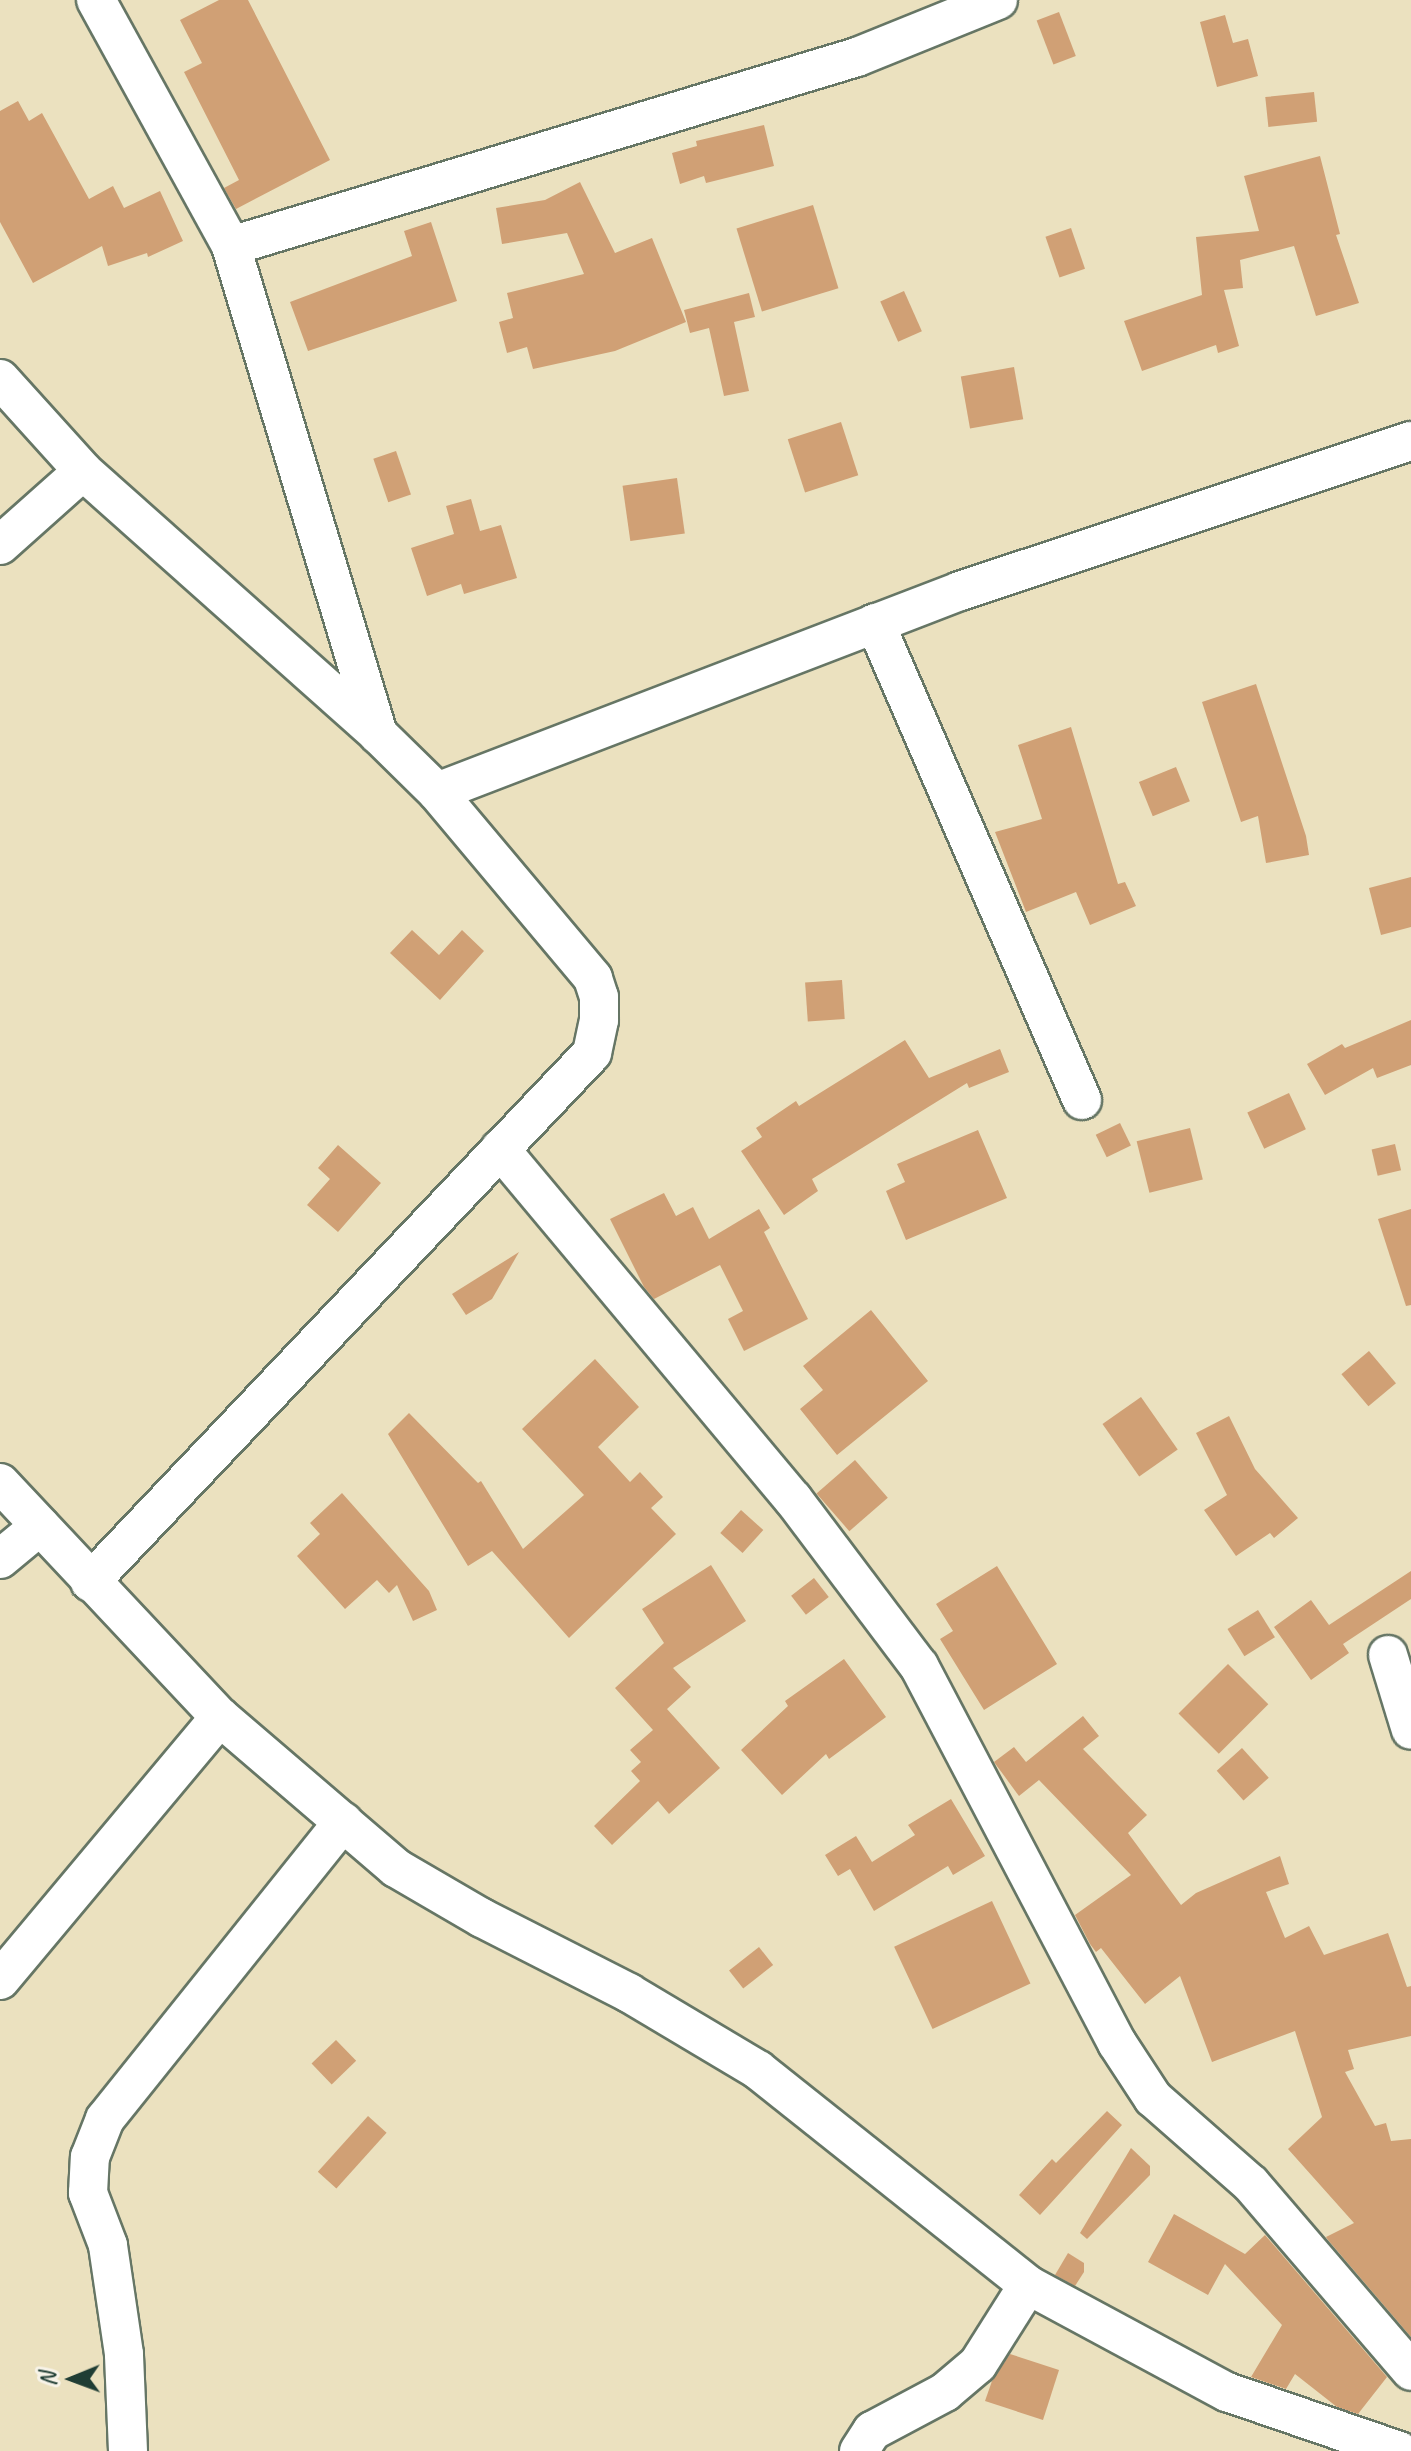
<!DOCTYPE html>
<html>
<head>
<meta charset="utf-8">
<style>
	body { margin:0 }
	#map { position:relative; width:1411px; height:2451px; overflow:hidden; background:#ebe1bf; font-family:Caveat,sans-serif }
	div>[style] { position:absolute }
	.building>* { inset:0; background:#d0a075; transform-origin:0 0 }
	.roads { filter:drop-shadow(2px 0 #667665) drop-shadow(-2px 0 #667665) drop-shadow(0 2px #667665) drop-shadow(0 -2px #667665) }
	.minor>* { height:38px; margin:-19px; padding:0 19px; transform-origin:19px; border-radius:19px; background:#fff }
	span { translate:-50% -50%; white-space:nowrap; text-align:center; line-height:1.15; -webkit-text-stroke:6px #f7f3e8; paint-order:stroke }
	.north { position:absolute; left:32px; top:2339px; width:80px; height:80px; -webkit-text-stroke:6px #f7f3e8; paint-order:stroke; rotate:269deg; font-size:22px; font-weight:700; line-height:32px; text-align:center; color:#1f3d34 }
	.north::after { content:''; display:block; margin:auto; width:28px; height:36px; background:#1f3d34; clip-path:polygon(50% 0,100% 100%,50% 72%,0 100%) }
</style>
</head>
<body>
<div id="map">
	<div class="building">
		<i style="clip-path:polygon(219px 0,248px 0,330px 160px,236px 209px,224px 188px,239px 180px,184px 72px,202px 63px,180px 20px)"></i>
		<i style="left:1059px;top:12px;width:47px;height:24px;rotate:69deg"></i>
		<i style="clip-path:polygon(1225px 15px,1233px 43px,1248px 39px,1258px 76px,1217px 87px,1200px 22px)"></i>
		<i style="left:1314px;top:92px;width:30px;height:49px;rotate:84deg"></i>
		<i style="clip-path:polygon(18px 101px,29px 121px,42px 113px,89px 199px,113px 186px,124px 208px,160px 191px,183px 241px,148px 257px,147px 253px,108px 266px,102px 246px,33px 283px,0 222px,0 111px)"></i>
		<i style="clip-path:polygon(764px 125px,774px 166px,706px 183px,704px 176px,680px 184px,672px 153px,697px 146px,696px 141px)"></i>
		<i style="clip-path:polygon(1320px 156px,1340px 234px,1336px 235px,1359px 303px,1316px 316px,1294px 246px,1240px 260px,1243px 288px,1224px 290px,1239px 346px,1218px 353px,1216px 345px,1142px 371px,1124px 321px,1202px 295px,1196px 237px,1259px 231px,1244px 176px)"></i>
		<i style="clip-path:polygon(580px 182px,615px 253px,652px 238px,686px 322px,615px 351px,533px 369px,527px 347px,507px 353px,499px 322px,513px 318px,507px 293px,584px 274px,567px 233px,502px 244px,496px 208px,545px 200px)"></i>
		<i style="left:813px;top:205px;width:87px;height:80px;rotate:73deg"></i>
		<i style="clip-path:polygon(431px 222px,457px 301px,308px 351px,290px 302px,412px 256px,404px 231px)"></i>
		<i style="left:1071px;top:228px;width:43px;height:27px;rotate:71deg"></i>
		<i style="left:904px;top:291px;width:44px;height:26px;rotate:66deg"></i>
		<i style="clip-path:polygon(749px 293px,755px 317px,734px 322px,749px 391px,724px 396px,709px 328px,690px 333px,684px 310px)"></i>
		<i style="left:1014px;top:367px;width:53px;height:54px;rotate:80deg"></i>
		<i style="left:841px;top:422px;width:56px;height:56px;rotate:72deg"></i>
		<i style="left:396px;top:451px;width:46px;height:24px;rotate:71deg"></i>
		<i style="left:677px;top:478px;width:56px;height:55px;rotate:82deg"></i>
		<i style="clip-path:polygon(471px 499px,480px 531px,501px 525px,517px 578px,464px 594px,461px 584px,427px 596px,411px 548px,454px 534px,446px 506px)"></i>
		<i style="clip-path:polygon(1256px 684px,1306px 836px,1309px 855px,1266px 863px,1258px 816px,1241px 822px,1202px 702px)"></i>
		<i style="clip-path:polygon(1071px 727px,1118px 884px,1125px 882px,1136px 906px,1090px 925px,1076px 892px,1026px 912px,995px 832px,1042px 819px,1018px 745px)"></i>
		<i style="left:1176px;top:767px;width:37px;height:40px;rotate:68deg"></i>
		<i style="clip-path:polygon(1411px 877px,1411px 927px,1381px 935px,1369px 888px)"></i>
		<i style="clip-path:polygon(412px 930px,439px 955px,462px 930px,484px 951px,440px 1000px,390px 953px)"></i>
		<i style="left:842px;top:980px;width:39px;height:37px;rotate:86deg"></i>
		<i style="clip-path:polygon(1411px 1020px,1411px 1065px,1377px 1078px,1373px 1068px,1325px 1095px,1307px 1064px,1342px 1044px,1345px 1048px)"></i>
		<i style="clip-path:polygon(905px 1040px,929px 1078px,1000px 1049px,1009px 1072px,969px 1088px,967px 1083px,812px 1179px,818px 1191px,784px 1215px,741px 1151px,762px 1137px,756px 1128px,796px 1101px,799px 1106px)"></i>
		<i style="left:1289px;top:1093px;width:40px;height:46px;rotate:65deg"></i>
		<i style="left:1120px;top:1123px;width:25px;height:27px;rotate:64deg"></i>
		<i style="left:1190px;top:1128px;width:53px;height:55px;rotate:76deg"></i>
		<i style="clip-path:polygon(978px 1130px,1007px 1198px,906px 1240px,886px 1191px,905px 1182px,897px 1164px)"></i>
		<i style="left:1395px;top:1144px;width:27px;height:24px;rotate:77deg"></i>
		<i style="clip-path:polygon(338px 1145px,381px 1183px,338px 1232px,307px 1205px,330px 1179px,318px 1168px)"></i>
		<i style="clip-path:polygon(664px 1193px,676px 1216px,693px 1207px,709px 1239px,759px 1209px,770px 1228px,764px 1232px,808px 1319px,744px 1351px,728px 1319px,743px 1311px,720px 1265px,654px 1299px,644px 1287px,610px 1219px)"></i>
		<i style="clip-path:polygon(1411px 1209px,1411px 1305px,1406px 1306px,1378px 1219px)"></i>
		<i style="clip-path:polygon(519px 1252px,492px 1299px,466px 1315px,452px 1294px)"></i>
		<i style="clip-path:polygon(871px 1310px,928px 1381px,837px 1455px,800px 1409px,823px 1390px,803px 1366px)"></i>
		<i style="left:1369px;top:1351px;width:42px;height:36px;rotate:50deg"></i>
		<i style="clip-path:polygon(595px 1359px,639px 1407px,598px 1447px,630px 1482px,640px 1472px,663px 1497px,651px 1508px,676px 1534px,569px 1638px,492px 1551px,468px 1566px,388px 1434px,409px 1413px,478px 1483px,481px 1481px,523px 1549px,584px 1495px,522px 1429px)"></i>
		<i style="left:1141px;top:1397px;width:64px;height:47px;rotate:55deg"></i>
		<i style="clip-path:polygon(1229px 1416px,1255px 1469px,1298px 1518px,1274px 1538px,1270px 1533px,1236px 1556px,1204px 1510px,1227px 1495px,1196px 1433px)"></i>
		<i style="left:855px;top:1460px;width:50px;height:51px;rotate:49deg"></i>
		<i style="clip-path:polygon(342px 1493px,429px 1591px,437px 1610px,413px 1621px,397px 1585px,389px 1593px,377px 1580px,345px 1609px,297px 1556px,320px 1534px,310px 1523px)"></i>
		<i style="left:741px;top:1510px;width:30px;height:31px;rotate:42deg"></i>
		<i style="clip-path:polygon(711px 1565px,746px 1621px,673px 1668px,691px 1687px,667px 1709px,720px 1768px,669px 1814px,658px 1801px,612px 1845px,594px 1826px,640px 1781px,631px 1771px,641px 1762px,630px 1750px,653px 1730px,615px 1688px,664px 1643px,642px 1609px)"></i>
		<i style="clip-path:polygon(997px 1566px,1057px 1664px,984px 1710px,940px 1639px,953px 1631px,936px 1604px)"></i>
		<i style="clip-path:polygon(1411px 1571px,1411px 1599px,1343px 1644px,1349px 1653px,1311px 1680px,1274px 1627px,1311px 1600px,1329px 1625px)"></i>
		<i style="left:814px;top:1578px;width:24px;height:29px;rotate:52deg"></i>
		<i style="left:1258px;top:1610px;width:32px;height:36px;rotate:58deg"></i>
		<i style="clip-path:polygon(844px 1659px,886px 1717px,829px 1759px,826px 1754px,782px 1795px,741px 1750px,788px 1706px,785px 1701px)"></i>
		<i style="left:1228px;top:1664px;width:57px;height:70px;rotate:45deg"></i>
		<i style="clip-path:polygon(1083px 1716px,1099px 1736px,1083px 1749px,1147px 1815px,1128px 1833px,1181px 1905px,1196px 1893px,1280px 1856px,1289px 1884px,1266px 1892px,1285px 1938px,1309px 1926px,1324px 1955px,1388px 1933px,1407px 1987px,1411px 1986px,1411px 2036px,1348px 2050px,1354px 2069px,1345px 2072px,1375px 2126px,1386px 2123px,1391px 2141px,1411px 2139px,1411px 2337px,1328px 2240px,1326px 2237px,1354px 2223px,1288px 2149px,1322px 2117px,1295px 2031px,1212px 2062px,1180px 1976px,1145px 2004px,1101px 1948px,1096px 1952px,1090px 1944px,1075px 1915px,1131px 1875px,1039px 1780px,1019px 1796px,994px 1762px,1014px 1747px,1026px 1762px)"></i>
		<i style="left:1242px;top:1748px;width:40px;height:34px;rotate:48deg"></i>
		<i style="clip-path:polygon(951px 1799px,985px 1856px,953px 1875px,948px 1866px,874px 1911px,850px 1869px,838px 1876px,825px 1855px,856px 1836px,872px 1862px,915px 1835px,908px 1825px)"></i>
		<i style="left:992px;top:1901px;width:91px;height:108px;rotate:65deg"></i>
		<i style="left:759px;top:1947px;width:23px;height:38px;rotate:52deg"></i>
		<i style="left:336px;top:2040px;width:29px;height:34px;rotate:46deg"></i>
		<i style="clip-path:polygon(1107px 2111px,1122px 2125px,1040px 2215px,1019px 2195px,1052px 2159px,1056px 2163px)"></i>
		<i style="left:368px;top:2116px;width:25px;height:75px;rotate:42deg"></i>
		<i style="clip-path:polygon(1131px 2148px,1150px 2166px,1150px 2175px,1087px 2239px,1080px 2233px)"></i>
		<i style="clip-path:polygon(1174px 2214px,1245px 2254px,1265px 2235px,1387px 2377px,1358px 2414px,1337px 2407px,1295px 2374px,1286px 2389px,1251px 2377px,1282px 2325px,1225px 2264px,1208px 2295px,1148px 2262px)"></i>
		<i style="clip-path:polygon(1068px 2253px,1084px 2263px,1084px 2272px,1075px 2286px,1055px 2275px)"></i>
		<i style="clip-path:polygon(1010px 2354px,1059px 2370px,1043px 2420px,985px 2401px,992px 2381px)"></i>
	</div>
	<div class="roads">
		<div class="minor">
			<i style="left:96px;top:0;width:281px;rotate:61.2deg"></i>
			<i style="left:231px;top:246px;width:510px;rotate:73.24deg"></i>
			<i style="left:231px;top:246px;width:654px;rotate:-16.8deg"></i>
			<i style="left:857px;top:57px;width:152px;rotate:-22deg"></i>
			<i style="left:0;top:379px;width:124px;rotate:47.9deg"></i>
			<i style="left:0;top:545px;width:111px;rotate:-41.7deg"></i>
			<i style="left:83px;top:471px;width:395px;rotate:41.7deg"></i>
			<i style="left:378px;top:734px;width:83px;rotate:44.5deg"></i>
			<i style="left:437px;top:792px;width:560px;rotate:-21.02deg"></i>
			<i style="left:960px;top:591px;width:475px;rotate:-18.4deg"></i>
			<i style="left:875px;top:623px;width:520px;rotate:66.54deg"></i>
			<i style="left:500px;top:1149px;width:456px;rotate:50.1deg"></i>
			<i style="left:793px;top:1499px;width:209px;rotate:53deg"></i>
			<i style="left:919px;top:1666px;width:426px;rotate:62.3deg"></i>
			<i style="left:1117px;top:2043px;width:66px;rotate:56.8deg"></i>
			<i style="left:1153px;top:2098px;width:130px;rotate:41.3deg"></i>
			<i style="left:1251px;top:2184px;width:246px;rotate:49.4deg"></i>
			<i style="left:0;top:1483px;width:321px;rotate:46.8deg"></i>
			<i style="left:220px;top:1717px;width:232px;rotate:40.6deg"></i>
			<i style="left:396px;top:1868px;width:99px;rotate:30.2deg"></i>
			<i style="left:482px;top:1918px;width:165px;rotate:27deg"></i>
			<i style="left:629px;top:1993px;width:150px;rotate:30.8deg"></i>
			<i style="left:758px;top:2070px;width:345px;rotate:38.5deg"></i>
			<i style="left:1028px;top:2285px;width:226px;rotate:28.3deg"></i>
			<i style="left:1227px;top:2392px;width:182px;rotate:18.9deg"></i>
			<i style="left:0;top:1559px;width:52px;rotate:-39.5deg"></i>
			<i style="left:90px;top:1582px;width:729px;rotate:-46.5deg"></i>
			<i style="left:592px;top:1053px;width:34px;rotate:-78deg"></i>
			<i style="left:599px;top:1020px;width:23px;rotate:-90deg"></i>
			<i style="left:599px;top:997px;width:20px;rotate:-108deg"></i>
			<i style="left:593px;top:978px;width:243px;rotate:-130deg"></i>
			<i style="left:1388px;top:1655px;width:78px;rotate:73deg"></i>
			<i style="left:0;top:1980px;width:343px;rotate:-50.1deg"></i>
			<i style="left:128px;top:2451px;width:97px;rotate:-92.4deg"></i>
			<i style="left:124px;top:2354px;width:110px;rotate:-98.4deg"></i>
			<i style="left:108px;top:2245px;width:56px;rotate:-111deg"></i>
			<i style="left:88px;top:2193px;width:36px;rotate:-87deg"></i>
			<i style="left:90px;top:2157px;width:41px;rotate:-68.5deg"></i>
			<i style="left:105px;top:2119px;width:381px;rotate:-51.3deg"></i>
			<i style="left:859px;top:2451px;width:24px;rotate:-57deg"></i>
			<i style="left:872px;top:2431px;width:83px;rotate:-28.1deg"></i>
			<i style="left:945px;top:2392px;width:43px;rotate:-40.3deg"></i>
			<i style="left:978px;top:2364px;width:93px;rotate:-57.7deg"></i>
		</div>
	</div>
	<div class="north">N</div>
</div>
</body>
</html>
